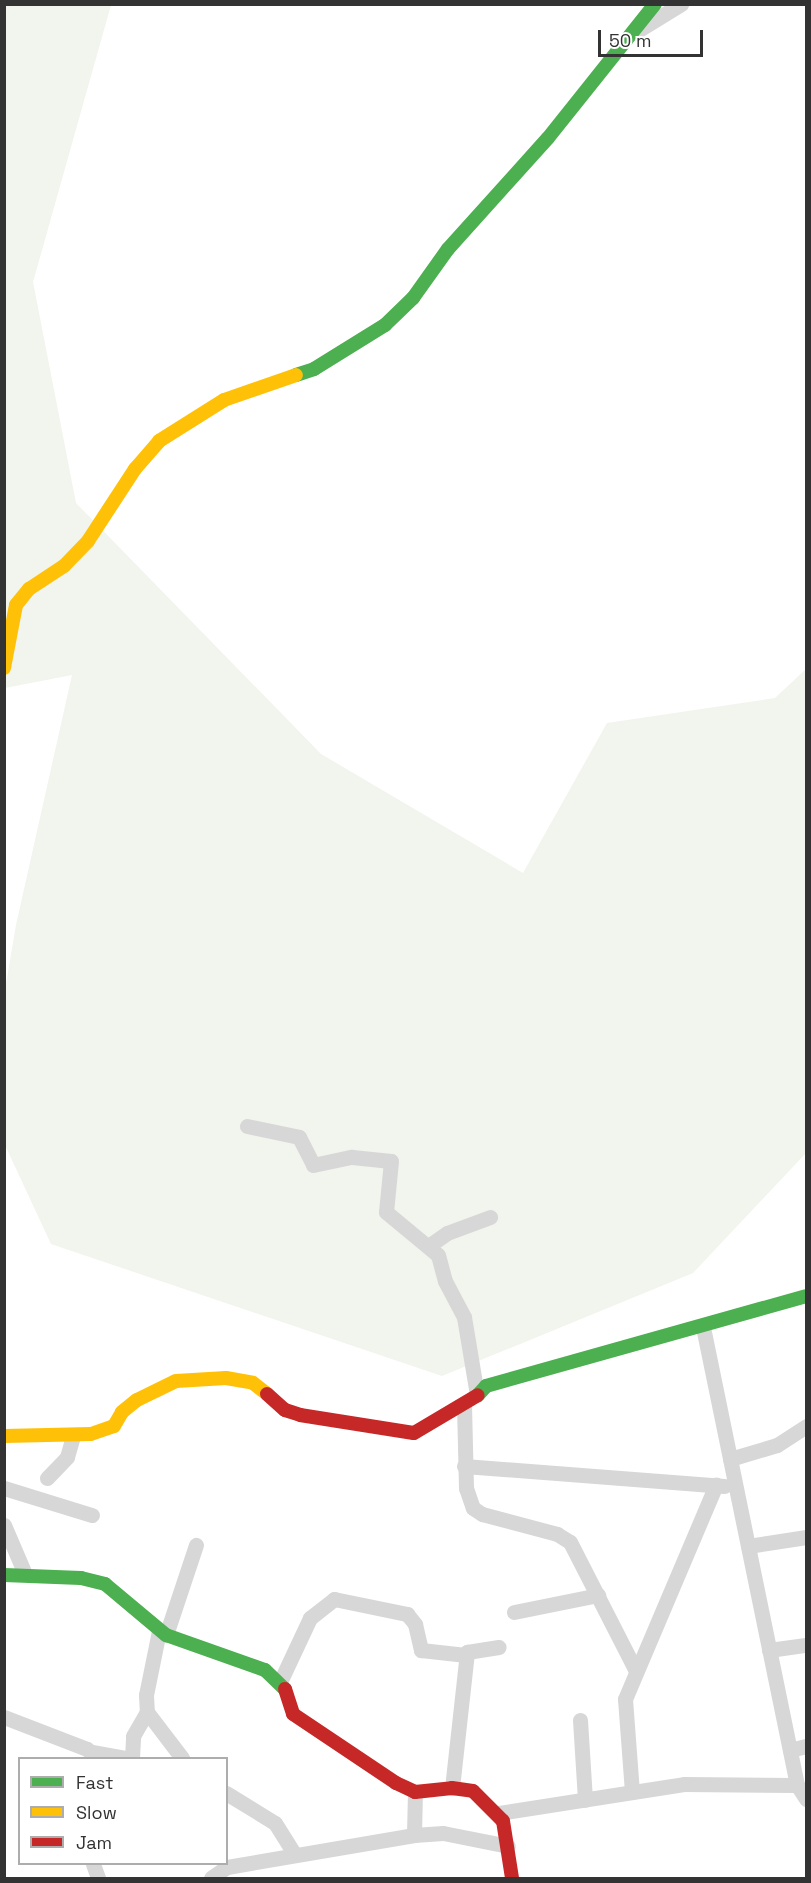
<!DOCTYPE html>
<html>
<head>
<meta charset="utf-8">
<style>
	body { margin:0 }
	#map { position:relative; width:811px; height:1883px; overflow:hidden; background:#fff; font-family:"Space Grotesk",sans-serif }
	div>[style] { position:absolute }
	.green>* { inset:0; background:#f1f5ed }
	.street>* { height:15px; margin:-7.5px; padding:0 7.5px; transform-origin:7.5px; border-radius:7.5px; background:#d7d7d7 }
	.fast>* { height:14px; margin:-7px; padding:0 7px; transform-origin:7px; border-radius:7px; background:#4caf50 }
	.slow>* { height:14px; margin:-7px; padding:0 7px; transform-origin:7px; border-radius:7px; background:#ffc107 }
	.jam>* { height:14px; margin:-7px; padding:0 7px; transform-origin:7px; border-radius:7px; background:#c62828 }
	span { translate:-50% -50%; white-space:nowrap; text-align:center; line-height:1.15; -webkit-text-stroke:6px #fff; paint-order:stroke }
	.frame { position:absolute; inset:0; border:6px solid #333; pointer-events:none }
	.legend { position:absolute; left:18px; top:1757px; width:210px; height:108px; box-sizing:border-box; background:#fff; border:2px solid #adadad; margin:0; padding:8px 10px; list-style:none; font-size:18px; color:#333 }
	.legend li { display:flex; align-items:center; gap:12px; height:30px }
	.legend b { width:30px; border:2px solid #adadad }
	.scale { position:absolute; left:598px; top:30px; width:105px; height:27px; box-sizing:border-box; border:3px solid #333; border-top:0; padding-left:8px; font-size:18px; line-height:21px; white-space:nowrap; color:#333; -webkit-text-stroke:4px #fff; paint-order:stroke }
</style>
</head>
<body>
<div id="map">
	<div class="green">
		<i style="clip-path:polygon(5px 5px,111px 5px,33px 282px,76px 503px,321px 754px,523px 873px,607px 723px,775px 698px,806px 669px,806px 1153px,693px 1273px,442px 1376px,51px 1244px,5px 1145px,4px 996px,16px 925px,72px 675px,5px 688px)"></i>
	</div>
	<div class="street">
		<i style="left:637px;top:31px;width:52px;rotate:-31.5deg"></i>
		<i style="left:247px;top:1126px;width:53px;rotate:11.9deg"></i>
		<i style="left:299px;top:1137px;width:31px;rotate:63deg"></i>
		<i style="left:313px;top:1165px;width:40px;rotate:-12deg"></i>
		<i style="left:352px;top:1157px;width:39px;rotate:6deg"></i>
		<i style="left:391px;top:1161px;width:51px;rotate:95.6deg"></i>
		<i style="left:386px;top:1212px;width:67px;rotate:39.6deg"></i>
		<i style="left:438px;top:1255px;width:27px;rotate:75deg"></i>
		<i style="left:445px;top:1281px;width:41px;rotate:62.2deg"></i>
		<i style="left:464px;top:1317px;width:79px;rotate:80.5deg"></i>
		<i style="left:430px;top:1245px;width:21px;rotate:-35deg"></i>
		<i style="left:447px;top:1233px;width:46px;rotate:-20.4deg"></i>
		<i style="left:703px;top:1327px;width:468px;rotate:78.4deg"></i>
		<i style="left:797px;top:1785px;width:17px;rotate:57deg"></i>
		<i style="left:464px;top:1405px;width:83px;rotate:88.6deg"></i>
		<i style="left:466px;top:1488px;width:21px;rotate:71deg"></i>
		<i style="left:473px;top:1508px;width:11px;rotate:34deg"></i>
		<i style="left:482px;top:1514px;width:78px;rotate:14.9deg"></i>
		<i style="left:557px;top:1534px;width:15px;rotate:32deg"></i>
		<i style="left:570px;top:1542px;width:145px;rotate:62.9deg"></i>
		<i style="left:730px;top:1459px;width:49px;rotate:-16.6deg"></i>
		<i style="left:777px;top:1445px;width:35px;rotate:-33deg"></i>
		<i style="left:464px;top:1466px;width:261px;rotate:4.4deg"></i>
		<i style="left:47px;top:1478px;width:29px;rotate:-46deg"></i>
		<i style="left:67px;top:1457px;width:22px;rotate:-74deg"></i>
		<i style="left:4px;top:1488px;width:92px;rotate:17.1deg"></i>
		<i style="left:4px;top:1525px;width:53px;rotate:66.8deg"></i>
		<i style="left:748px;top:1546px;width:59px;rotate:-8.8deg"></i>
		<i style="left:514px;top:1612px;width:86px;rotate:-11.4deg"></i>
		<i style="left:159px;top:1631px;width:65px;rotate:101.5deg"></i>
		<i style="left:146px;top:1695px;width:17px;rotate:87deg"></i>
		<i style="left:147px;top:1712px;width:58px;rotate:52.7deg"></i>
		<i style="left:166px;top:1635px;width:95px;rotate:-71.6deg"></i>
		<i style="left:769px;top:1650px;width:37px;rotate:-8deg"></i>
		<i style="left:280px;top:1682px;width:71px;rotate:-64.9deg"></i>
		<i style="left:310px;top:1618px;width:31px;rotate:-38deg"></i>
		<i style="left:334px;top:1599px;width:75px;rotate:11.6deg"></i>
		<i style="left:407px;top:1614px;width:13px;rotate:51deg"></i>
		<i style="left:415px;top:1624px;width:27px;rotate:77deg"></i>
		<i style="left:421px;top:1650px;width:45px;rotate:6.3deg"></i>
		<i style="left:4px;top:1717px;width:89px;rotate:21.1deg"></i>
		<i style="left:87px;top:1749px;width:13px;rotate:45deg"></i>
		<i style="left:580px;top:1720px;width:80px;rotate:86.4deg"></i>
		<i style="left:790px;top:1750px;width:16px;rotate:-14deg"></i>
		<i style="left:92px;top:1752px;width:35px;rotate:10deg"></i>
		<i style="left:132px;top:1758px;width:22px;rotate:-87deg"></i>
		<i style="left:133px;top:1736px;width:28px;rotate:-60deg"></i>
		<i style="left:452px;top:1788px;width:137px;rotate:-83.7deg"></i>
		<i style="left:467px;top:1652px;width:32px;rotate:-9deg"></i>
		<i style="left:632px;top:1792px;width:93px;rotate:-94.3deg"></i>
		<i style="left:625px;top:1699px;width:233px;rotate:-67deg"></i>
		<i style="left:226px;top:1793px;width:57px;rotate:31.5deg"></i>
		<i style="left:275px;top:1823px;width:36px;rotate:58deg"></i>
		<i style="left:499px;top:1813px;width:187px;rotate:-8.9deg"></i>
		<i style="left:684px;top:1784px;width:113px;rotate:0.5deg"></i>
		<i style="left:414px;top:1835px;width:43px;rotate:-88.7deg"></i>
		<i style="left:93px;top:1864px;width:15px;rotate:70deg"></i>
		<i style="left:211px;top:1878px;width:19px;rotate:-35deg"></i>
		<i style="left:227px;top:1867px;width:190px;rotate:-9.7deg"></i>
		<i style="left:414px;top:1835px;width:29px;rotate:-4deg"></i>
		<i style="left:443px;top:1833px;width:66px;rotate:11.3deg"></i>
	</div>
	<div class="fast">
		<i style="left:296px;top:375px;width:19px;rotate:-18deg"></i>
		<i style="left:314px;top:369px;width:84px;rotate:-31.8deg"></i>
		<i style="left:385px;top:325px;width:39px;rotate:-44deg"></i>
		<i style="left:413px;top:298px;width:60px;rotate:-54.5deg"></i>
		<i style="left:448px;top:249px;width:149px;rotate:-48deg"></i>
		<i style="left:548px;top:138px;width:171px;rotate:-51.4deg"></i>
		<i style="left:478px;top:1395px;width:12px;rotate:-48deg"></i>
		<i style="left:486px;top:1386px;width:332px;rotate:-15.7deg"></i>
		<i style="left:4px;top:1575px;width:77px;rotate:2.2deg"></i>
		<i style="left:81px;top:1578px;width:25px;rotate:14deg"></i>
		<i style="left:105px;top:1584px;width:80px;rotate:39.9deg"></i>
		<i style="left:166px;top:1635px;width:105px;rotate:19.5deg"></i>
		<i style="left:265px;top:1670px;width:28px;rotate:44deg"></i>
	</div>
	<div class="slow">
		<i style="left:4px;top:668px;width:64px;rotate:-79.2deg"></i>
		<i style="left:16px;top:605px;width:21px;rotate:-51deg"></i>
		<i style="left:29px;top:589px;width:42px;rotate:-33.3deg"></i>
		<i style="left:64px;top:566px;width:35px;rotate:-46deg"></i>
		<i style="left:88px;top:541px;width:86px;rotate:-56.9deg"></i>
		<i style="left:135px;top:469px;width:37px;rotate:-49deg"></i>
		<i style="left:159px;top:441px;width:77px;rotate:-32.2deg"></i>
		<i style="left:224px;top:400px;width:76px;rotate:-19.1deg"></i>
		<i style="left:4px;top:1436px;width:87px;rotate:-1.3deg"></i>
		<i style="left:91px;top:1434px;width:24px;rotate:-19deg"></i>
		<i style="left:114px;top:1426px;width:16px;rotate:-60deg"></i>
		<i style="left:122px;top:1412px;width:19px;rotate:-39deg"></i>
		<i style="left:137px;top:1400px;width:43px;rotate:-26deg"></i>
		<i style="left:176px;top:1381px;width:50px;rotate:-3.4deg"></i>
		<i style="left:226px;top:1378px;width:27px;rotate:10deg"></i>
		<i style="left:253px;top:1383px;width:18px;rotate:38deg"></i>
	</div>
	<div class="jam">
		<i style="left:267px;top:1394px;width:24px;rotate:42deg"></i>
		<i style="left:285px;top:1410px;width:16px;rotate:18deg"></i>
		<i style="left:300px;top:1415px;width:115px;rotate:9deg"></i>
		<i style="left:414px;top:1433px;width:74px;rotate:-30.7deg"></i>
		<i style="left:285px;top:1689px;width:26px;rotate:72deg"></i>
		<i style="left:293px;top:1714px;width:124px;rotate:33.8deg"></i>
		<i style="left:396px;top:1783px;width:21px;rotate:25deg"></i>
		<i style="left:415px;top:1792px;width:37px;rotate:-6deg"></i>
		<i style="left:452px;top:1788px;width:21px;rotate:8deg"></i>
		<i style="left:473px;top:1791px;width:42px;rotate:45deg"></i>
		<i style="left:503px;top:1821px;width:58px;rotate:81deg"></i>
	</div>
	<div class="frame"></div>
	<ul class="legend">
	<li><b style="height:8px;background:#4caf50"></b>Fast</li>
	<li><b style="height:8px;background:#ffc107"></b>Slow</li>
	<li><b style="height:8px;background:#c62828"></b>Jam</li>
	</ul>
	<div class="scale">50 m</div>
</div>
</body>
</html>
